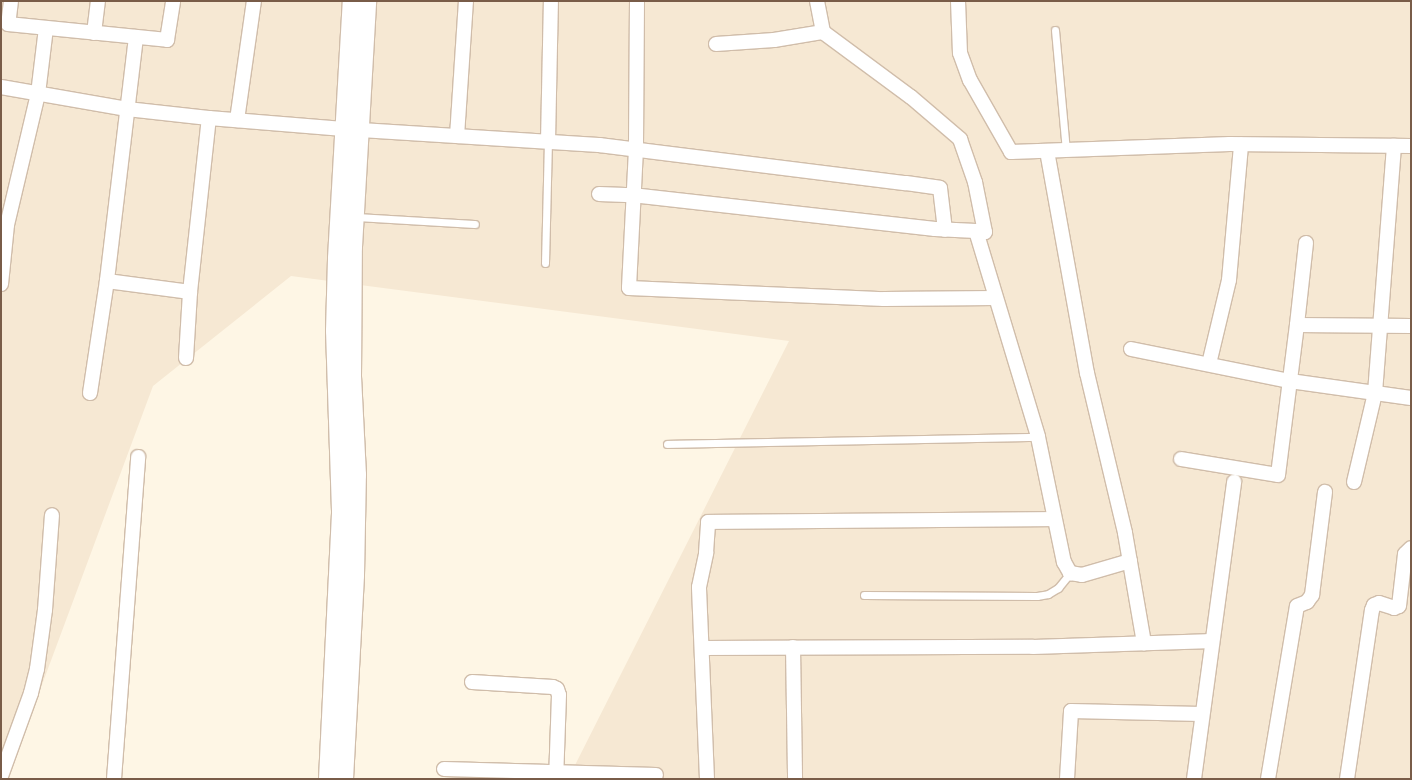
<!DOCTYPE html>
<html>
<head>
<meta charset="utf-8">
<style>
	body { margin:0 }
	#map { position:relative; width:1412px; height:780px; overflow:hidden; background:#fef6e5; font-family:Quicksand,sans-serif }
	div>[style] { position:absolute }
	.residential>* { inset:0; background:#f6e8d3 }
	.roads { filter:drop-shadow(1px 0 #d0bdaa) drop-shadow(-1px 0 #d0bdaa) drop-shadow(0 1px #d0bdaa) drop-shadow(0 -1px #d0bdaa) }
	.service>* { height:7px; margin:-3.5px; padding:0 3.5px; transform-origin:3.5px; border-radius:3.5px; background:#fff }
	.minor>* { height:14px; margin:-7px; padding:0 7px; transform-origin:7px; border-radius:7px; background:#fff }
	.tertiary>* { height:18px; margin:-9px; padding:0 9px; transform-origin:9px; border-radius:9px; background:#fff }
	span { translate:-50% -50%; white-space:nowrap; text-align:center; line-height:1.15; -webkit-text-stroke:4px #fff9ed; paint-order:stroke }
	.frame { position:absolute; inset:0; border:2px solid #795c48; pointer-events:none }
</style>
</head>
<body>
<div id="map">
	<div class="residential">
		<i style="clip-path:polygon(1px 1px,1411px 1px,1411px 779px,568px 779px,789px 341px,291px 276px,153px 386px,7px 779px,1px 779px)"></i>
	</div>
	<div class="roads">
		<div class="service">
			<i style="left:1055px;top:30px;width:121px;rotate:84.8deg"></i>
			<i style="left:356px;top:217px;width:119px;rotate:3.4deg"></i>
			<i style="left:545px;top:263px;width:122px;rotate:-88.6deg"></i>
			<i style="left:667px;top:444px;width:371px;rotate:-1.1deg"></i>
			<i style="left:864px;top:595px;width:173px;rotate:0.3deg"></i>
			<i style="left:1037px;top:596px;width:11px;rotate:-10deg"></i>
			<i style="left:1048px;top:594px;width:12px;rotate:-31deg"></i>
			<i style="left:1058px;top:588px;width:19px;rotate:-51deg"></i>
		</div>
		<div class="minor">
			<i style="left:11px;top:1px;width:23px;rotate:97deg"></i>
			<i style="left:8px;top:24px;width:160px;rotate:5.7deg"></i>
			<i style="left:167px;top:40px;width:39px;rotate:-81deg"></i>
			<i style="left:637px;top:1px;width:148px;rotate:90.4deg"></i>
			<i style="left:636px;top:149px;width:139px;rotate:92.9deg"></i>
			<i style="left:629px;top:288px;width:255px;rotate:2.5deg"></i>
			<i style="left:884px;top:299px;width:111px;rotate:-0.5deg"></i>
			<i style="left:817px;top:1px;width:32px;rotate:79deg"></i>
			<i style="left:823px;top:32px;width:109px;rotate:36.5deg"></i>
			<i style="left:911px;top:97px;width:65px;rotate:40.6deg"></i>
			<i style="left:960px;top:139px;width:46px;rotate:70.8deg"></i>
			<i style="left:975px;top:182px;width:51px;rotate:78.7deg"></i>
			<i style="left:985px;top:232px;width:9px;rotate:-174deg"></i>
			<i style="left:958px;top:1px;width:52px;rotate:87.8deg"></i>
			<i style="left:960px;top:53px;width:29px;rotate:70deg"></i>
			<i style="left:970px;top:80px;width:83px;rotate:60.3deg"></i>
			<i style="left:1011px;top:152px;width:219px;rotate:-2.1deg"></i>
			<i style="left:1230px;top:144px;width:181px;rotate:0.6deg"></i>
			<i style="left:94px;top:33px;width:32px;rotate:-83deg"></i>
			<i style="left:136px;top:37px;width:246px;rotate:96.8deg"></i>
			<i style="left:107px;top:281px;width:84px;rotate:7.5deg"></i>
			<i style="left:190px;top:292px;width:175px;rotate:-83.8deg"></i>
			<i style="left:716px;top:44px;width:58px;rotate:-3.9deg"></i>
			<i style="left:774px;top:40px;width:50px;rotate:-9.3deg"></i>
			<i style="left:1px;top:87px;width:128px;rotate:9.9deg"></i>
			<i style="left:127px;top:109px;width:82px;rotate:6.3deg"></i>
			<i style="left:209px;top:118px;width:135px;rotate:4.7deg"></i>
			<i style="left:344px;top:129px;width:256px;rotate:3.6deg"></i>
			<i style="left:599px;top:145px;width:309px;rotate:7.1deg"></i>
			<i style="left:906px;top:183px;width:34px;rotate:8deg"></i>
			<i style="left:940px;top:188px;width:42px;rotate:83.2deg"></i>
			<i style="left:237px;top:120px;width:120px;rotate:-81.9deg"></i>
			<i style="left:457px;top:136px;width:135px;rotate:-86.2deg"></i>
			<i style="left:548px;top:141px;width:140px;rotate:-88.8deg"></i>
			<i style="left:1047px;top:151px;width:226px;rotate:79.8deg"></i>
			<i style="left:1087px;top:373px;width:164px;rotate:76.6deg"></i>
			<i style="left:1125px;top:533px;width:112px;rotate:80.2deg"></i>
			<i style="left:599px;top:194px;width:33px;rotate:2deg"></i>
			<i style="left:632px;top:195px;width:305px;rotate:6.4deg"></i>
			<i style="left:935px;top:229px;width:41px;rotate:2.8deg"></i>
			<i style="left:976px;top:231px;width:215px;rotate:73.2deg"></i>
			<i style="left:1038px;top:437px;width:128px;rotate:78.3deg"></i>
			<i style="left:1064px;top:562px;width:13px;rotate:61deg"></i>
			<i style="left:1070px;top:573px;width:12px;rotate:9deg"></i>
			<i style="left:1082px;top:575px;width:50px;rotate:-16.3deg"></i>
			<i style="left:1306px;top:243px;width:82px;rotate:96.3deg"></i>
			<i style="left:1297px;top:325px;width:114px;rotate:0.5deg"></i>
			<i style="left:1px;top:284px;width:59px;rotate:-84.2deg"></i>
			<i style="left:7px;top:225px;width:135px;rotate:-76.7deg"></i>
			<i style="left:38px;top:94px;width:66px;rotate:-83.1deg"></i>
			<i style="left:1131px;top:349px;width:162px;rotate:11.4deg"></i>
			<i style="left:1290px;top:381px;width:122px;rotate:8deg"></i>
			<i style="left:186px;top:358px;width:66px;rotate:-86.5deg"></i>
			<i style="left:1209px;top:364px;width:86px;rotate:-76.6deg"></i>
			<i style="left:1229px;top:280px;width:136px;rotate:-84.9deg"></i>
			<i style="left:90px;top:393px;width:113px;rotate:-81.4deg"></i>
			<i style="left:1181px;top:459px;width:98px;rotate:9.4deg"></i>
			<i style="left:1278px;top:475px;width:151px;rotate:-82.8deg"></i>
			<i style="left:1354px;top:482px;width:91px;rotate:-76.7deg"></i>
			<i style="left:1375px;top:393px;width:248px;rotate:-85.6deg"></i>
			<i style="left:793px;top:647px;width:132px;rotate:89.1deg"></i>
			<i style="left:702px;top:648px;width:331px;rotate:-0.2deg"></i>
			<i style="left:1033px;top:647px;width:178px;rotate:-1.9deg"></i>
			<i style="left:472px;top:682px;width:81px;rotate:3.5deg"></i>
			<i style="left:553px;top:687px;width:4px;rotate:27deg"></i>
			<i style="left:557px;top:689px;width:6px;rotate:72deg"></i>
			<i style="left:559px;top:695px;width:84px;rotate:92deg"></i>
			<i style="left:444px;top:769px;width:212px;rotate:1.6deg"></i>
			<i style="left:1px;top:776px;width:88px;rotate:-70.1deg"></i>
			<i style="left:31px;top:693px;width:25px;rotate:-76deg"></i>
			<i style="left:37px;top:669px;width:60px;rotate:-82.3deg"></i>
			<i style="left:45px;top:610px;width:95px;rotate:-85.8deg"></i>
			<i style="left:114px;top:779px;width:323px;rotate:-85.7deg"></i>
			<i style="left:707px;top:779px;width:192px;rotate:-92.4deg"></i>
			<i style="left:699px;top:587px;width:35px;rotate:-78deg"></i>
			<i style="left:706px;top:553px;width:31px;rotate:-86deg"></i>
			<i style="left:708px;top:522px;width:346px;rotate:-0.5deg"></i>
			<i style="left:1067px;top:779px;width:68px;rotate:-86.6deg"></i>
			<i style="left:1071px;top:711px;width:130px;rotate:1.3deg"></i>
			<i style="left:1194px;top:779px;width:300px;rotate:-82.3deg"></i>
			<i style="left:1268px;top:779px;width:175px;rotate:-80.5deg"></i>
			<i style="left:1297px;top:606px;width:11px;rotate:-22deg"></i>
			<i style="left:1307px;top:602px;width:9px;rotate:-54deg"></i>
			<i style="left:1312px;top:595px;width:104px;rotate:-82.8deg"></i>
			<i style="left:1347px;top:779px;width:171px;rotate:-81.6deg"></i>
			<i style="left:1372px;top:610px;width:5px;rotate:-68deg"></i>
			<i style="left:1374px;top:605px;width:5px;rotate:-22deg"></i>
			<i style="left:1379px;top:603px;width:16px;rotate:18deg"></i>
			<i style="left:1394px;top:608px;width:5px;rotate:-22deg"></i>
			<i style="left:1399px;top:606px;width:52px;rotate:-83.4deg"></i>
			<i style="left:1405px;top:554px;width:8px;rotate:-45deg"></i>
		</div>
		<div class="tertiary">
			<i style="left:328px;top:779px;width:268px;rotate:-87.2deg"></i>
			<i style="left:341px;top:511px;width:180px;rotate:-91.9deg"></i>
			<i style="left:335px;top:331px;width:73px;rotate:-88.4deg"></i>
			<i style="left:337px;top:258px;width:257px;rotate:-86.7deg"></i>
			<i style="left:344px;top:779px;width:204px;rotate:-86.9deg"></i>
			<i style="left:355px;top:575px;width:100px;rotate:-88.9deg"></i>
			<i style="left:357px;top:475px;width:99px;rotate:-92.9deg"></i>
			<i style="left:352px;top:376px;width:129px;rotate:-89.6deg"></i>
			<i style="left:353px;top:247px;width:246px;rotate:-86.7deg"></i>
		</div>
	</div>
	<div class="frame"></div>
</div>
</body>
</html>
